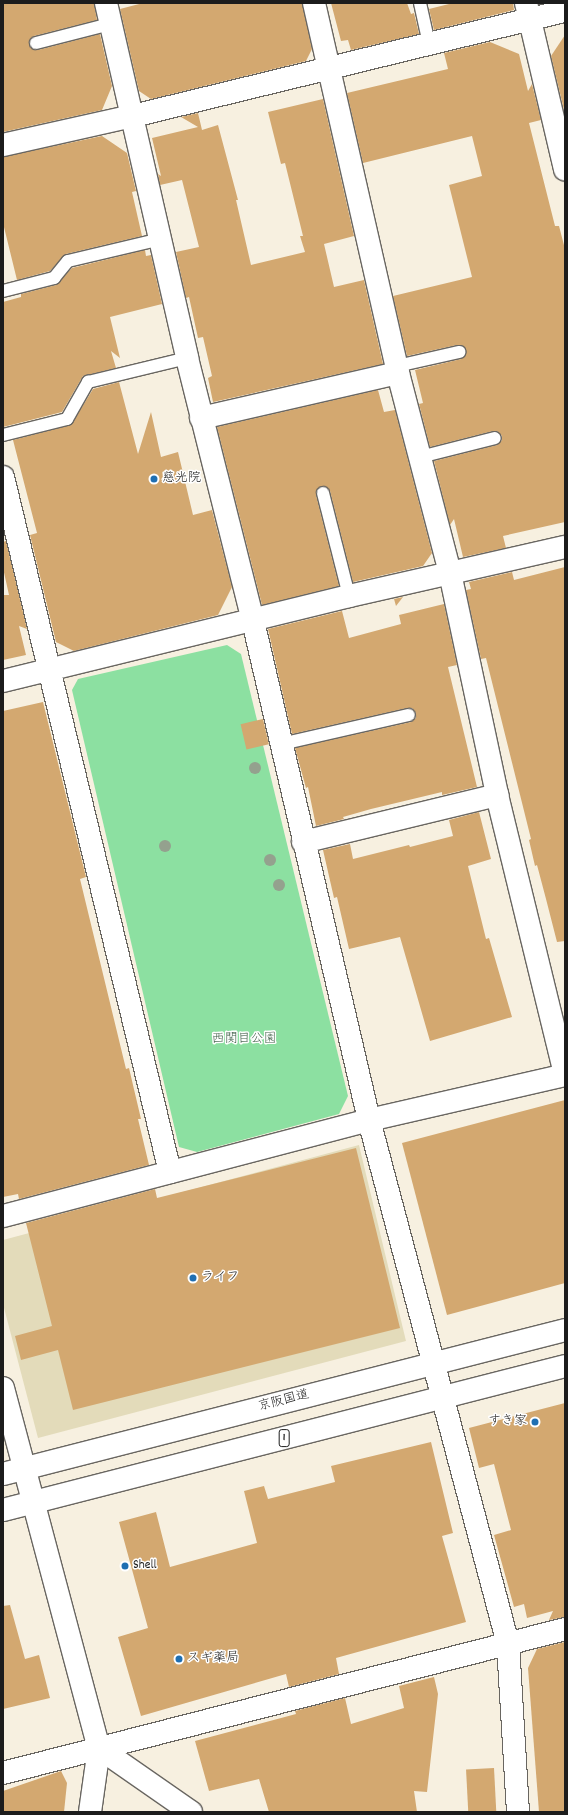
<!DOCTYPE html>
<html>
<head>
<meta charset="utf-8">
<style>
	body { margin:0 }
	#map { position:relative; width:568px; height:1815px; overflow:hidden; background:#f7f0e0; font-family:Dekko,"Klee One",sans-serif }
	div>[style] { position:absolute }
	.built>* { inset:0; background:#e3dbba }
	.green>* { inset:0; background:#8ce0a1 }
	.building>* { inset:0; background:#d3a870; transform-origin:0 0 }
	.roads { filter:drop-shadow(1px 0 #696661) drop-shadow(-1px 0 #696661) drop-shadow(0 1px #696661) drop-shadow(0 -1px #696661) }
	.service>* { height:12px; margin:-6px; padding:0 6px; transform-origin:6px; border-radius:6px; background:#fff }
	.minor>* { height:22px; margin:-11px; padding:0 11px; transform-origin:11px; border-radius:11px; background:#fff }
	.tertiary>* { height:22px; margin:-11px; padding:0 11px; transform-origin:11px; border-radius:11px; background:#fff }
	.trunk>* { height:22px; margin:-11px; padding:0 11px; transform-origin:11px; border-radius:11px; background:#fff }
	.trees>* { width:12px; height:12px; margin:-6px; border-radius:50%; background:#94a18e }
	.dots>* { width:11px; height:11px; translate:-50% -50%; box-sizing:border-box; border:2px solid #fff; border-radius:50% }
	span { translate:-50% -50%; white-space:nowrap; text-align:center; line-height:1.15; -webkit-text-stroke:3px #fff; paint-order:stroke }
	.shield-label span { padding:1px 3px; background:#fff; border:1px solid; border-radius:3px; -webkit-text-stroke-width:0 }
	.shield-label { font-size:12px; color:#1c1c1c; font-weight:700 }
	.poi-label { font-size:13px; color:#1c1c1c }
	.left { translate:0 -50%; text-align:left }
	.right { translate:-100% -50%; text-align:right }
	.park-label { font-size:13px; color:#43614b }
	.street-label { font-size:13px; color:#1c1c1c }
	.frame { position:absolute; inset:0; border:4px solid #1c1c1c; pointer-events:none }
</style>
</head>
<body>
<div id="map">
	<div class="built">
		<i style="clip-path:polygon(359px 1145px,406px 1341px,38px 1438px,3px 1304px,3px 1240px)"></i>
	</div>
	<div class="green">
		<i style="clip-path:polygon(227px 645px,241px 654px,348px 1096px,339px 1114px,197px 1152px,179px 1147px,72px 690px,78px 679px)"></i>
	</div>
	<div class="building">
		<i style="clip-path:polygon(3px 3px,94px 3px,97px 20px,34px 36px,31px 38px,29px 44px,31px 48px,38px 50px,100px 34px,112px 86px,102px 110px,3px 132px)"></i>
		<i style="clip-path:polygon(143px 3px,302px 3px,312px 49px,306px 61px,151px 99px,139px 91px,120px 9px)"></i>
		<i style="clip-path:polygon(331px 3px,407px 3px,411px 14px,414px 13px,419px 34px,351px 50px,348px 40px,341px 41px)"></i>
		<i style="clip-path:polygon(453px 3px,513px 3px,514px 10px,434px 30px,429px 9px)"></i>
		<i style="clip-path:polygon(565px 35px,565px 114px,551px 56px)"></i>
		<i style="clip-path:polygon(490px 42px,519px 54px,528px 91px,532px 84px,541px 120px,529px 123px,555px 226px,559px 226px,565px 249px,565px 522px,503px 536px,506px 548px,463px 557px,454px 519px,450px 525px,434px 461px,497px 445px,502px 440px,502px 436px,497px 431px,493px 431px,430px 447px,419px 404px,423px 403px,415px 370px,461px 359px,466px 355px,466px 350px,462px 345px,457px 345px,407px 356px,393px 296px,472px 277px,449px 185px,482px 176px,472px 136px,363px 163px,347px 93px,448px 69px,444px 53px)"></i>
		<i style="clip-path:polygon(323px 99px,354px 236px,324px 244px,334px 287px,364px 280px,383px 364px,213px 402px,208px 378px,212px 376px,203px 337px,198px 338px,189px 297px,186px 298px,176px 252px,199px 247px,182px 180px,160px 185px,158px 174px,161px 176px,152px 138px,198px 127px,181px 117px,198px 113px,202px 130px,218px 125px,238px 200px,236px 200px,251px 265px,305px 252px,300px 236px,303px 236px,285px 163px,281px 164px,268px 112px)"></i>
		<i style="clip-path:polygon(102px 136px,127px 153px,136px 191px,132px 192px,142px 236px,66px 254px,50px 271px,17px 280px,3px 223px,3px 157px)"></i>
		<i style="clip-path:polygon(145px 250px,146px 256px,151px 255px,162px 304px,110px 317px,120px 358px,111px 351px,116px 368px,83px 376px,62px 412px,3px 427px,3px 302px,21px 297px,21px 294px,56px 285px,72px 268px)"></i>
		<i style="clip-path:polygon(119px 382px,138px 454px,151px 412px,161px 457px,178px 452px,193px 515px,212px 510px,232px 587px,218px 615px,74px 651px,56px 642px,30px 535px,37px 533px,13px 440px,71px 425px,93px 389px)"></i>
		<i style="clip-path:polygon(378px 390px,384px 412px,395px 410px,432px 553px,423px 566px,353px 582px,330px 491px,325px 486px,321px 486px,316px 491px,316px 495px,339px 586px,262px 605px,217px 427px)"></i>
		<i style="clip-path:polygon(6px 541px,27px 629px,19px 626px,26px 655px,3px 660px,4px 595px,9px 595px,3px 568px,3px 542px)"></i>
		<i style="clip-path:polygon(565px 567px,565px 941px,557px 942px,546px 899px,537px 865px,535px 866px,529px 840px,531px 839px,486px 658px,481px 659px,466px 590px,471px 589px,469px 582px,512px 572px,514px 580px)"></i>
		<i style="clip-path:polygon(403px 597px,396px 606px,394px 599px)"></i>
		<i style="clip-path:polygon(444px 604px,457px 665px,448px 667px,477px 787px,442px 795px,442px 792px,371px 809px,343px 817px,344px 819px,316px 826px,308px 787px,306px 788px,295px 748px,411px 722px,416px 718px,416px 713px,412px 708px,407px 708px,292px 734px,268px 629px,342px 611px,349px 638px,401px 624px,399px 615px)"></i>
		<i style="clip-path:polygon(43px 702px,86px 877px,80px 879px,126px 1069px,129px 1068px,141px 1119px,138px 1119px,149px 1165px,19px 1199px,18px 1194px,3px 1197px,3px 711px)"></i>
		<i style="left:263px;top:719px;width:26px;height:23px;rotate:77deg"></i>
		<i style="clip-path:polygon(479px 812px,491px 859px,468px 866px,486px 939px,489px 938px,512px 1017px,430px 1041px,400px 937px,349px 949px,337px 897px,334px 898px,323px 850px,350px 844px,353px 859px,409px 845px,410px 847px,453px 836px,449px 820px)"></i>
		<i style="clip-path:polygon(565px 1100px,565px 1283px,447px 1315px,402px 1143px)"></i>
		<i style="clip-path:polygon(356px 1148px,400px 1328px,73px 1410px,58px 1350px,21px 1360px,15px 1336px,52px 1326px,26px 1223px,155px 1189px,157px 1198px)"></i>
		<i style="clip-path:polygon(565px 1403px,565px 1617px,549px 1620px,553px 1611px,527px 1618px,524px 1604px,514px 1607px,494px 1535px,511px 1530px,494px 1464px,479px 1468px,469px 1428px)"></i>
		<i style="clip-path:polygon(431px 1442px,453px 1533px,442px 1536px,466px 1622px,336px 1658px,339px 1674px,289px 1687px,286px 1674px,141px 1716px,118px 1637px,148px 1628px,119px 1522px,156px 1512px,170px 1567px,257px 1543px,244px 1491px,264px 1486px,268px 1499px,335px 1482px,331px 1466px)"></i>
		<i style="clip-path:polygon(10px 1605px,25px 1659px,39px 1655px,50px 1698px,3px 1709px,3px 1606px)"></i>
		<i style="clip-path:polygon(565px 1642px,565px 1812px,539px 1812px,528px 1668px,537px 1649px)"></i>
		<i style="clip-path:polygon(434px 1677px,438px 1694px,427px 1792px,414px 1791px,417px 1812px,269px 1812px,259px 1779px,209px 1791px,195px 1741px,296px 1714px,295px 1711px,345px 1698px,351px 1724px,404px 1708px,399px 1686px)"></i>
		<i style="left:494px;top:1768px;width:44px;height:28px;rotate:87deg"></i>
		<i style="clip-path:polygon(61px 1771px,67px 1783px,64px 1812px,3px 1812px,3px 1791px)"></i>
	</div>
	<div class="roads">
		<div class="service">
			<i style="left:420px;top:3px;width:42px;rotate:77.6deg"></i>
			<i style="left:36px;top:43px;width:76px;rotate:-14.4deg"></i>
			<i style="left:3px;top:291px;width:53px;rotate:-14.3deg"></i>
			<i style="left:54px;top:278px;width:22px;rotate:-51deg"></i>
			<i style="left:68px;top:261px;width:96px;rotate:-13.3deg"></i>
			<i style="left:397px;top:366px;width:64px;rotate:-12.7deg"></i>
			<i style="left:3px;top:435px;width:66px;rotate:-14deg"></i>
			<i style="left:67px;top:419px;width:43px;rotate:-60.4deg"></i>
			<i style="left:88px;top:382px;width:102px;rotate:-13.6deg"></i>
			<i style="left:420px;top:457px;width:77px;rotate:-14.2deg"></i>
			<i style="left:323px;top:493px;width:106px;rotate:75.8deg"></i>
			<i style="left:281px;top:744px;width:131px;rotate:-12.8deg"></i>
		</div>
		<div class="minor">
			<i style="left:106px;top:3px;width:364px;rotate:77.1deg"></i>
			<i style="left:187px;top:358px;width:271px;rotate:75.9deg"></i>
			<i style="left:253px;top:621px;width:512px;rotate:76.91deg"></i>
			<i style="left:369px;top:1120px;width:542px;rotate:75.14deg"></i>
			<i style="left:508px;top:1644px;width:168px;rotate:86.6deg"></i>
			<i style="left:314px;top:3px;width:379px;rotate:77.2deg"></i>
			<i style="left:398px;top:373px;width:207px;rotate:75.4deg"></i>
			<i style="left:450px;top:573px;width:227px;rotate:78deg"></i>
			<i style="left:497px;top:795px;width:288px;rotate:76.3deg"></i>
			<i style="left:526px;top:3px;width:171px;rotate:76.8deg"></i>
			<i style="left:3px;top:145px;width:133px;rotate:-12.6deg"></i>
			<i style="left:133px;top:116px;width:445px;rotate:-13.7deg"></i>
			<i style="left:201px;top:418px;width:202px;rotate:-12.9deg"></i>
			<i style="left:3px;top:477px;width:715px;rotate:76.49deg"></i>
			<i style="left:3px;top:681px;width:356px;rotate:-13.8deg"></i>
			<i style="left:349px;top:596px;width:221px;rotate:-12.8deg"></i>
			<i style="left:303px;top:842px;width:200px;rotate:-13.6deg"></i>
			<i style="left:3px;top:1216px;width:378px;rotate:-14.7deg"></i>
			<i style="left:369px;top:1120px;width:201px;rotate:-12.9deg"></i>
			<i style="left:3px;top:1388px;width:373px;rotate:75.1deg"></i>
			<i style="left:99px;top:1748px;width:65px;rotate:98deg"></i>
			<i style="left:3px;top:1773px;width:580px;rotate:-14.37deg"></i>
		</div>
		<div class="tertiary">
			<i style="left:99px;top:1748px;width:112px;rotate:34.8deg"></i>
		</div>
		<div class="trunk">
			<i style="left:3px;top:1474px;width:580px;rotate:-14.37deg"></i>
			<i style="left:3px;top:1510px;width:580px;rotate:-14.37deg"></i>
		</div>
	</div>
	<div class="trees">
		<i style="left:255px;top:768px"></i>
		<i style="left:165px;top:846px"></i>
		<i style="left:270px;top:860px"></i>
		<i style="left:279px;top:885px"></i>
	</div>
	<div class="dots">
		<i style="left:154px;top:479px;background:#1f6fb2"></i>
		<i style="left:193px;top:1278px;background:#1f6fb2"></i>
		<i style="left:535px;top:1422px;background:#1f6fb2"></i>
		<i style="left:125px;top:1566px;background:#1f6fb2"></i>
		<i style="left:179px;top:1659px;background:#1f6fb2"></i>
	</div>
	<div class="shield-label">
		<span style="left:284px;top:1438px">1</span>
	</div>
	<div class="poi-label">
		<span class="left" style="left:162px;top:479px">慈光院</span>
		<span class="left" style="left:201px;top:1278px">ライフ</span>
		<span class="right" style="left:527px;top:1422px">すき家</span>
		<span class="left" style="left:133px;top:1566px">Shell</span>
		<span class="left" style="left:187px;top:1659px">スギ薬局</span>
	</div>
	<div class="park-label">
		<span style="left:244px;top:1040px">西関目公園</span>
	</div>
	<div class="street-label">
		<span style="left:284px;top:1402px;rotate:-14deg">京阪国道</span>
	</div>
	<div class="frame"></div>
</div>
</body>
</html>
